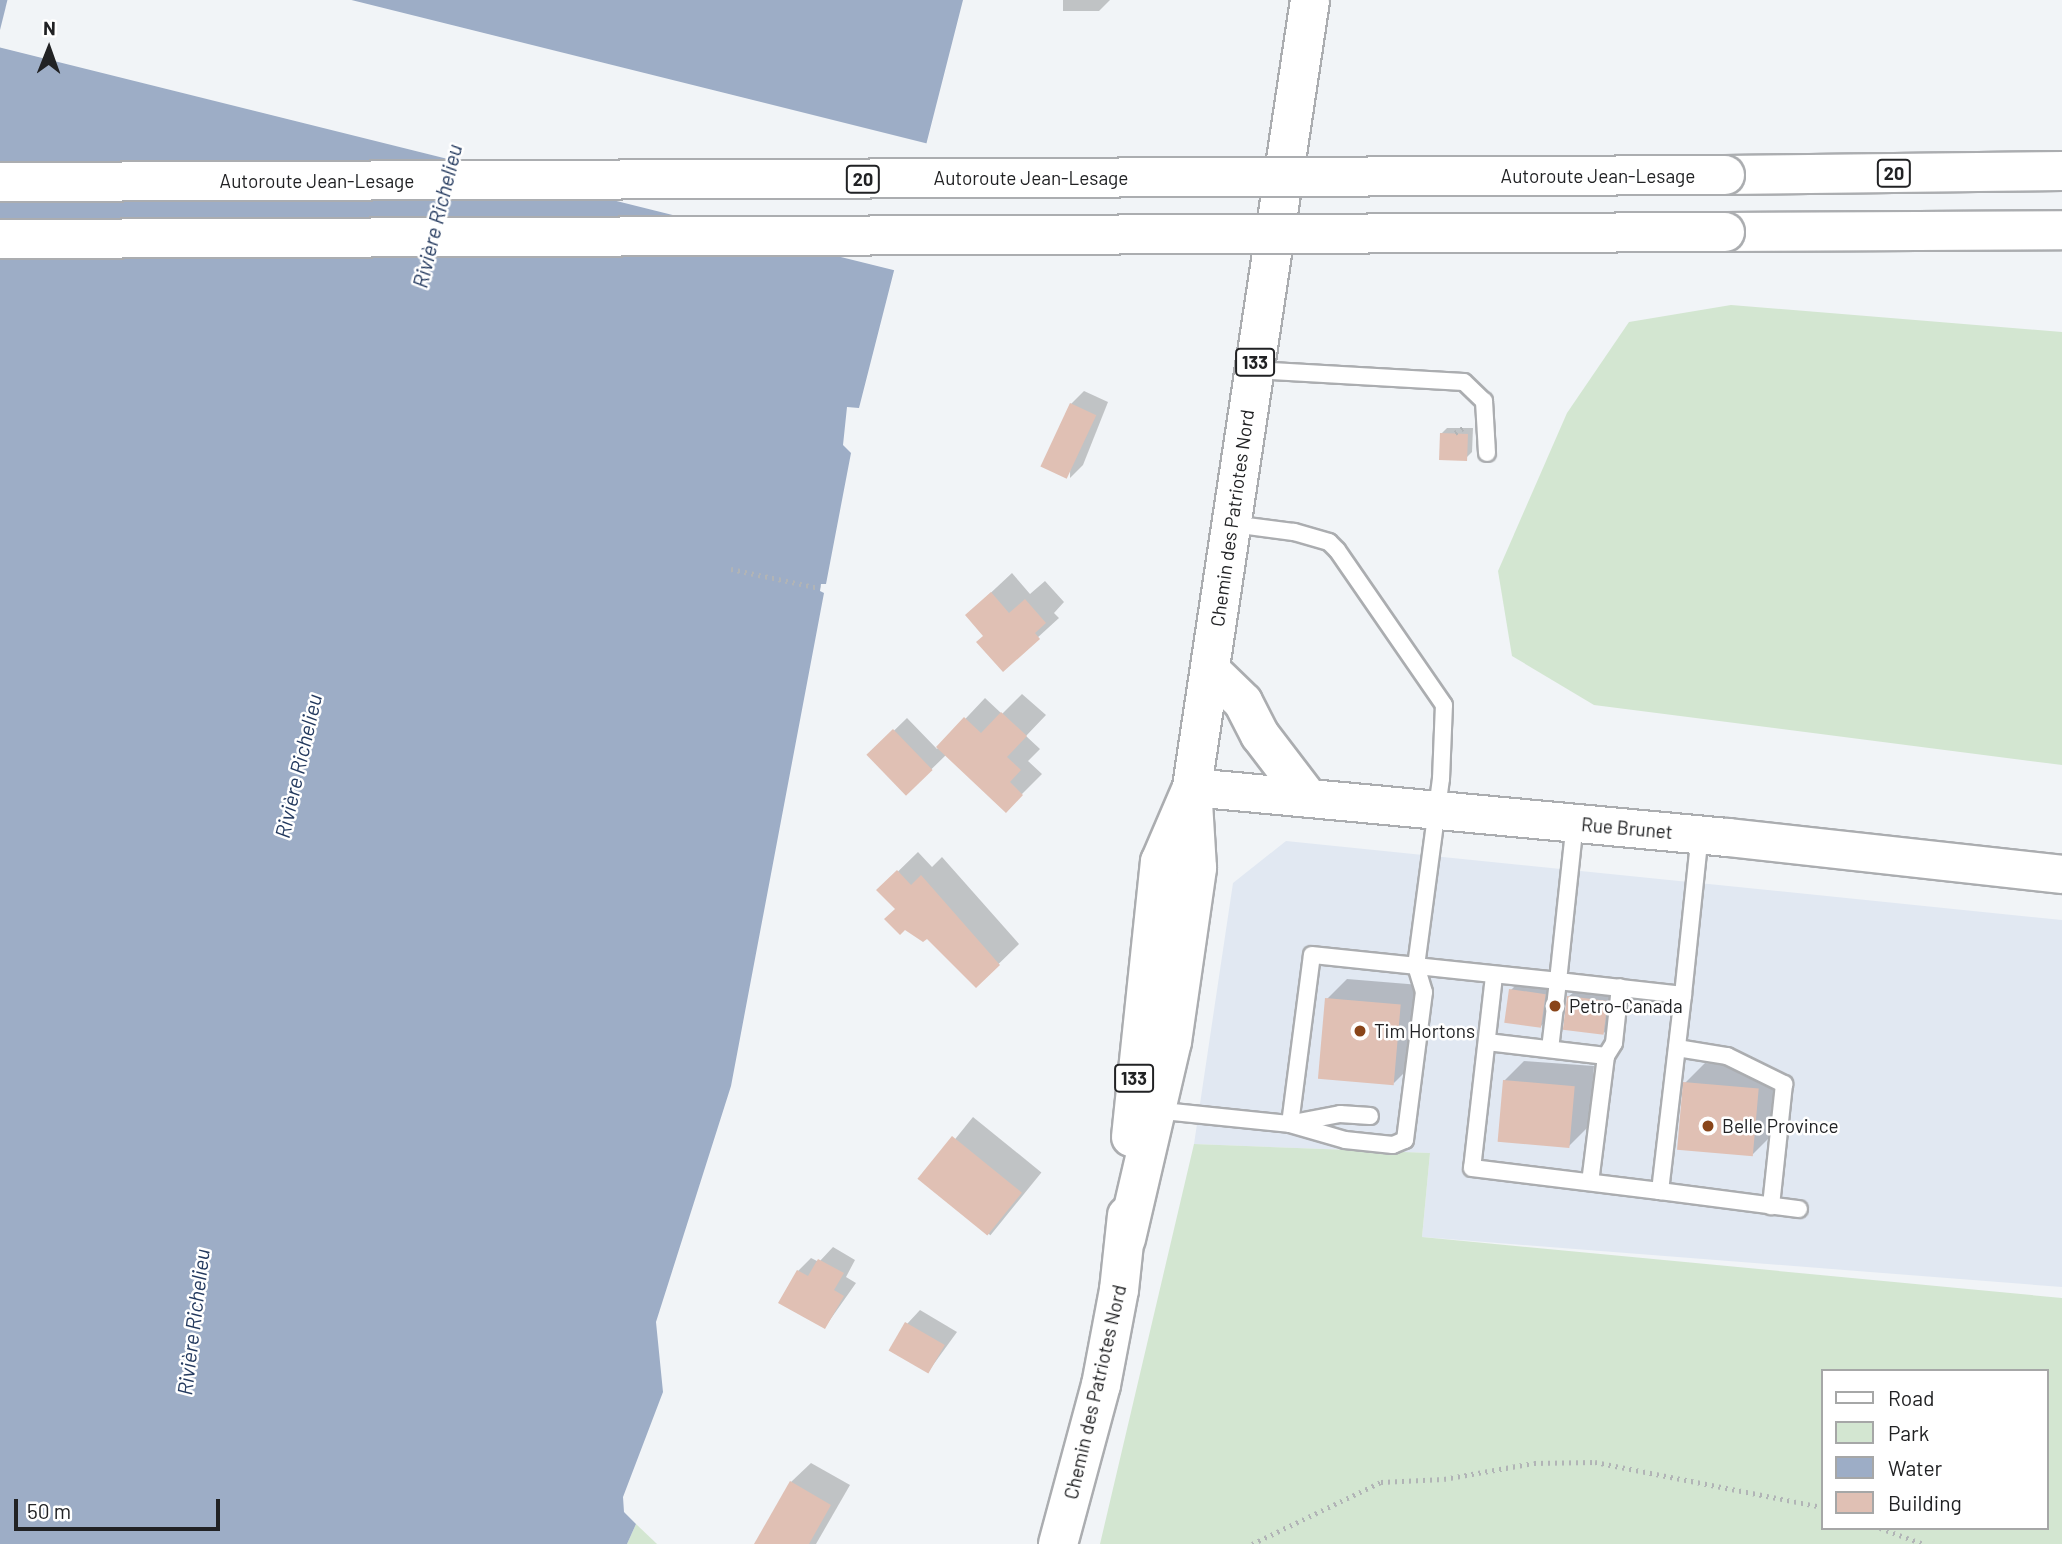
<!DOCTYPE html>
<html>
<head>
<meta charset="utf-8">
<style>
	body { margin:0 }
	#map { position:relative; width:2062px; height:1544px; overflow:hidden; background:#f1f4f7; font-family:Barlow,sans-serif }
	div>[style] { position:absolute }
	.built>* { inset:0; background:#e1e8f2 }
	.green>* { inset:0; background:#d3e6d1 }
	.water>* { inset:0; background:#9dadc6 }
	.pier>* { inset:0; background:#f1f4f7; transform-origin:0 0 }
	.shadow>* { inset:0; background:#0003; transform-origin:0 0 }
	.building>* { inset:0; background:#e0c0b4; transform-origin:0 0 }
	.path>* { height:4.5px; margin-top:-2.25px; transform-origin:0; background:repeating-linear-gradient(90deg,#b1b4b6 0 2px,transparent 0 7px) }
	.roads { filter:drop-shadow(2px 0 #abadb0) drop-shadow(-2px 0 #abadb0) drop-shadow(0 2px #abadb0) drop-shadow(0 -2px #abadb0) }
	.service>* { height:16px; margin:-8px; padding:0 8px; transform-origin:8px; border-radius:8px; background:#fff }
	.tertiary>* { height:37px; margin:-18.5px; padding:0 18.5px; transform-origin:18.5px; border-radius:18.5px; background:#fff }
	.primary>* { height:38px; margin:-19px; padding:0 19px; transform-origin:19px; border-radius:19px; background:#fff }
	.motorway>* { height:38px; margin:-19px; padding:0 19px; transform-origin:19px; border-radius:19px; background:#fff }
	.bridges { filter:drop-shadow(2px 0 #abadb0) drop-shadow(-2px 0 #abadb0) drop-shadow(0 2px #abadb0) drop-shadow(0 -2px #abadb0) }
	.motorway-bridge>* { height:38px; margin:-19px; padding:0 19px; transform-origin:19px; border-radius:19px; background:#fff }
	.dots>* { width:19px; height:19px; translate:-50% -50%; box-sizing:border-box; border:4px solid #fff; border-radius:50% }
	span { translate:-50% -50%; white-space:nowrap; text-align:center; line-height:1.15; -webkit-text-stroke:5px #fff; paint-order:stroke }
	.shield-label span { padding:2px 5px; background:#fff; border:2px solid; border-radius:5px; -webkit-text-stroke-width:0 }
	.shield-label { font-size:18px; color:#212224; font-weight:700 }
	.street-label { font-size:19px; color:#212224 }
	.poi-label { font-size:19px; color:#212224 }
	.left { translate:0 -50%; text-align:left }
	.water-label { font-size:21px; color:#23395e; font-style:italic }
	.legend { position:absolute; left:1821px; top:1369px; width:228px; height:161px; box-sizing:border-box; background:#fff; border:2px solid #a6a7a7; margin:0; padding:9px 12px; list-style:none; font-size:21px; color:#212224 }
	.legend li { display:flex; align-items:center; gap:14px; height:35px }
	.legend b { width:35px; border:2px solid #a6a7a7 }
	.north { position:absolute; left:14px; top:14px; width:70px; height:70px; -webkit-text-stroke:5px #fff; paint-order:stroke; rotate:1deg; font-size:19px; font-weight:700; line-height:28px; text-align:center; color:#212224 }
	.north::after { content:''; display:block; margin:auto; width:24px; height:32px; background:#212224; clip-path:polygon(50% 0,100% 100%,50% 72%,0 100%) }
	.scale { position:absolute; left:14px; top:1499px; width:206px; height:32px; box-sizing:border-box; border:4px solid #212224; border-top:0; padding-left:9px; font-size:21px; line-height:24px; white-space:nowrap; color:#212224; -webkit-text-stroke:5px #fff; paint-order:stroke }
</style>
</head>
<body>
<div id="map">
	<div class="built">
		<i style="clip-path:polygon(1286px 841px,2062px 920px,2062px 1287px,1422px 1237px,1430px 1153px,1194px 1144px,1233px 883px)"></i>
	</div>
	<div class="green">
		<i style="clip-path:polygon(1731px 305px,2062px 332px,2062px 765px,1594px 705px,1512px 656px,1498px 571px,1567px 413px,1629px 322px)"></i>
		<i style="clip-path:polygon(evenodd,1194px 1144px,1430px 1153px,1422px 1237px,2062px 1298px,2062px 1544px,1100px 1544px,1194px 1144px,1822px 1371px,2046px 1371px,2046px 1528px,1822px 1528px,1822px 1371px)"></i>
		<i style="clip-path:polygon(636px 1524px,657px 1544px,627px 1544px)"></i>
	</div>
	<div class="water">
		<i style="clip-path:polygon(0 0,963px 0,859px 408px,847px 407px,843px 445px,851px 453px,826px 584px,821px 584px,820px 591px,824px 593px,731px 1086px,656px 1322px,663px 1392px,623px 1497px,624px 1512px,636px 1524px,627px 1544px,0 1544px)"></i>
	</div>
	<div class="pier">
		<i style="left:929px;top:144px;width:131px;height:929px;rotate:104deg"></i>
	</div>
	<div class="shadow">
		<i style="clip-path:polygon(1063px 0,1110px 0,1099px 11px,1063px 11px)"></i>
		<i style="clip-path:polygon(1084px 391px,1108px 402px,1083px 465px,1070px 478px,1071px 404px)"></i>
		<i style="clip-path:polygon(1447px 428px,1473px 428px,1472px 452px,1466px 458px,1441px 434px)"></i>
		<i style="clip-path:polygon(1012px 573px,1030px 594px,1045px 581px,1064px 602px,1054px 613px,1059px 618px,1003px 669px,985px 635px,967px 615px)"></i>
		<i style="clip-path:polygon(1022px 694px,1046px 715px,1026px 736px,1040px 749px,1028px 761px,1042px 774px,1006px 810px,947px 754px,906px 794px,869px 755px,907px 718px,937px 749px,985px 698px,1002px 714px)"></i>
		<i style="clip-path:polygon(918px 852px,932px 867px,942px 857px,1019px 944px,976px 986px,879px 890px)"></i>
		<i style="clip-path:polygon(1347px 979px,1420px 985px,1414px 1063px,1394px 1083px,1327px 999px)"></i>
		<i style="clip-path:polygon(1517px 984px,1551px 988px,1547px 1020px,1541px 1026px,1511px 990px)"></i>
		<i style="clip-path:polygon(1575px 991px,1613px 996px,1610px 1027px,1604px 1033px,1568px 997px)"></i>
		<i style="clip-path:polygon(1524px 1061px,1594px 1066px,1589px 1126px,1569px 1146px,1504px 1081px)"></i>
		<i style="clip-path:polygon(1705px 1063px,1778px 1069px,1773px 1134px,1753px 1154px,1685px 1083px)"></i>
		<i style="left:973px;top:1117px;width:88px;height:81px;rotate:39deg"></i>
		<i style="clip-path:polygon(833px 1247px,855px 1260px,846px 1277px,856px 1283px,825px 1327px,798px 1271px,811px 1258px,819px 1262px)"></i>
		<i style="clip-path:polygon(920px 1310px,957px 1332px,928px 1372px,907px 1324px)"></i>
		<i style="clip-path:polygon(811px 1463px,850px 1485px,816px 1544px,766px 1544px,791px 1482px)"></i>
	</div>
	<div class="building">
		<i style="left:1070px;top:403px;width:29px;height:70px;rotate:25deg"></i>
		<i style="left:1440px;top:433px;width:28px;height:27px;rotate:2deg"></i>
		<i style="clip-path:polygon(991px 592px,1009px 613px,1025px 599px,1046px 623px,1035px 633px,1040px 639px,1003px 672px,976px 642px,983px 636px,965px 615px)"></i>
		<i style="clip-path:polygon(1001px 712px,1027px 736px,1007px 757px,1021px 770px,1010px 782px,1023px 795px,1006px 813px,936px 747px,964px 717px,981px 733px)"></i>
		<i style="left:893px;top:729px;width:57px;height:37px;rotate:46deg"></i>
		<i style="clip-path:polygon(897px 870px,911px 885px,921px 875px,1000px 965px,976px 988px,927px 939px,923px 942px,905px 930px,900px 935px,884px 919px,895px 909px,876px 890px)"></i>
		<i style="left:1509px;top:989px;width:37px;height:34px;rotate:8deg"></i>
		<i style="left:1567px;top:996px;width:41px;height:34px;rotate:7deg"></i>
		<i style="left:1325px;top:998px;width:76px;height:81px;rotate:5deg"></i>
		<i style="left:1503px;top:1080px;width:72px;height:62px;rotate:5deg"></i>
		<i style="left:1683px;top:1082px;width:76px;height:68px;rotate:5deg"></i>
		<i style="left:952px;top:1136px;width:90px;height:55px;rotate:39deg"></i>
		<i style="clip-path:polygon(818px 1259px,844px 1273px,834px 1290px,844px 1296px,825px 1329px,778px 1303px,797px 1270px,808px 1276px)"></i>
		<i style="left:905px;top:1322px;width:46px;height:33px;rotate:30deg"></i>
		<i style="clip-path:polygon(790px 1481px,831px 1505px,809px 1544px,754px 1544px)"></i>
	</div>
	<div class="path">
		<i style="left:1455px;top:433px;width:13px;rotate:-32deg"></i>
		<i style="left:731px;top:569px;width:91px;rotate:12.1deg"></i>
		<i style="left:1880px;top:1528px;width:47px;rotate:20deg"></i>
		<i style="left:1252px;top:1544px;width:143px;rotate:-25.7deg"></i>
		<i style="left:1381px;top:1482px;width:63px;rotate:-2.7deg"></i>
		<i style="left:1444px;top:1479px;width:91px;rotate:-10.1deg"></i>
		<i style="left:1534px;top:1463px;width:61px;rotate:-0.9deg"></i>
		<i style="left:1595px;top:1462px;width:231px;rotate:11.2deg"></i>
	</div>
	<div class="roads">
		<div class="service">
			<i style="left:1254px;top:370px;width:210px;rotate:3.3deg"></i>
			<i style="left:1464px;top:382px;width:28px;rotate:44deg"></i>
			<i style="left:1484px;top:401px;width:52px;rotate:86.7deg"></i>
			<i style="left:1494px;top:976px;width:193px;rotate:96.5deg"></i>
			<i style="left:1472px;top:1168px;width:189px;rotate:7deg"></i>
			<i style="left:1660px;top:1191px;width:197px;rotate:-83.3deg"></i>
			<i style="left:1487px;top:1042px;width:120px;rotate:6.7deg"></i>
			<i style="left:1606px;top:1056px;width:127px;rotate:97.2deg"></i>
			<i style="left:1677px;top:1048px;width:51px;rotate:9.1deg"></i>
			<i style="left:1727px;top:1056px;width:64px;rotate:26.2deg"></i>
			<i style="left:1784px;top:1084px;width:123px;rotate:96.1deg"></i>
			<i style="left:1550px;top:1049px;width:68px;rotate:-83.3deg"></i>
			<i style="left:1558px;top:981px;width:126px;rotate:6.4deg"></i>
			<i style="left:1683px;top:995px;width:162px;rotate:-84deg"></i>
			<i style="left:1606px;top:1056px;width:15px;rotate:-58deg"></i>
			<i style="left:1614px;top:1043px;width:56px;rotate:-83.9deg"></i>
			<i style="left:1154px;top:1110px;width:137px;rotate:5.9deg"></i>
			<i style="left:1290px;top:1124px;width:170px;rotate:-82.6deg"></i>
			<i style="left:1312px;top:955px;width:105px;rotate:6deg"></i>
			<i style="left:1416px;top:966px;width:189px;rotate:-82.4deg"></i>
			<i style="left:1441px;top:779px;width:74px;rotate:-87.7deg"></i>
			<i style="left:1444px;top:705px;width:188px;rotate:-124.6deg"></i>
			<i style="left:1337px;top:550px;width:11px;rotate:-135deg"></i>
			<i style="left:1329px;top:542px;width:37px;rotate:-164deg"></i>
			<i style="left:1293px;top:532px;width:62px;rotate:-172.5deg"></i>
			<i style="left:1293px;top:1123px;width:48px;rotate:-10.8deg"></i>
			<i style="left:1340px;top:1114px;width:30px;rotate:4deg"></i>
			<i style="left:1290px;top:1124px;width:57px;rotate:16.2deg"></i>
			<i style="left:1345px;top:1140px;width:48px;rotate:5.9deg"></i>
			<i style="left:1393px;top:1145px;width:13px;rotate:-23deg"></i>
			<i style="left:1405px;top:1140px;width:149px;rotate:-82.7deg"></i>
			<i style="left:1424px;top:992px;width:27px;rotate:-107deg"></i>
			<i style="left:1416px;top:966px;width:143px;rotate:6deg"></i>
			<i style="left:1558px;top:981px;width:159px;rotate:-83.9deg"></i>
			<i style="left:1660px;top:1191px;width:140px;rotate:7.4deg"></i>
		</div>
		<div class="tertiary">
			<i style="left:1192px;top:787px;width:537px;rotate:5.34deg"></i>
			<i style="left:1727px;top:837px;width:337px;rotate:6.3deg"></i>
		</div>
		<div class="primary">
			<i style="left:1210px;top:670px;width:46px;rotate:44.1deg"></i>
			<i style="left:1243px;top:702px;width:37px;rotate:63deg"></i>
			<i style="left:1260px;top:735px;width:79px;rotate:52.7deg"></i>
			<i style="left:1131px;top:1137px;width:277px;rotate:-84deg"></i>
			<i style="left:1160px;top:862px;width:76px;rotate:-66.8deg"></i>
			<i style="left:1126px;top:1239px;width:202px;rotate:-76.9deg"></i>
			<i style="left:1172px;top:1042px;width:176px;rotate:-81.8deg"></i>
			<i style="left:1197px;top:868px;width:81px;rotate:-93.5deg"></i>
			<i style="left:1192px;top:787px;width:796px;rotate:-81.47deg"></i>
			<i style="left:1058px;top:1544px;width:165px;rotate:-74.9deg"></i>
			<i style="left:1101px;top:1385px;width:97px;rotate:-79.3deg"></i>
			<i style="left:1119px;top:1290px;width:75px;rotate:-83.9deg"></i>
		</div>
		<div class="motorway">
			<i style="left:1725px;top:175px;width:337px;rotate:-0.7deg"></i>
			<i style="left:1725px;top:232px;width:337px;rotate:-0.3deg"></i>
		</div>
	</div>
	<div class="bridges">
		<div class="motorway-bridge">
			<i style="left:0;top:182px;width:1725px;rotate:-0.23deg"></i>
			<i style="left:0;top:239px;width:1725px;rotate:-0.23deg"></i>
		</div>
	</div>
	<div class="dots">
		<i style="left:1555px;top:1006px;background:#89451a"></i>
		<i style="left:1360px;top:1031px;background:#89451a"></i>
		<i style="left:1708px;top:1126px;background:#89451a"></i>
	</div>
	<div class="shield-label">
		<span style="left:1894px;top:173px">20</span>
		<span style="left:863px;top:179px">20</span>
		<span style="left:1255px;top:362px">133</span>
		<span style="left:1134px;top:1078px">133</span>
	</div>
	<div class="street-label">
		<span style="left:1598px;top:176px">Autoroute Jean-Lesage</span>
		<span style="left:1031px;top:178px">Autoroute Jean-Lesage</span>
		<span style="left:317px;top:181px">Autoroute Jean-Lesage</span>
		<span style="left:1232px;top:518px;rotate:-82deg">Chemin des Patriotes Nord</span>
		<span style="left:1627px;top:828px;rotate:5deg">Rue Brunet</span>
		<span style="left:1095px;top:1392px;rotate:-77deg">Chemin des Patriotes Nord</span>
	</div>
	<div class="poi-label">
		<span class="left" style="left:1569px;top:1006px">Petro-Canada</span>
		<span class="left" style="left:1374px;top:1031px">Tim Hortons</span>
		<span class="left" style="left:1722px;top:1126px">Belle Province</span>
	</div>
	<div class="water-label">
		<span style="left:437px;top:216px;rotate:-76deg">Rivière Richelieu</span>
		<span style="left:298px;top:766px;rotate:-77deg">Rivière Richelieu</span>
		<span style="left:193px;top:1322px;rotate:-83deg">Rivière Richelieu</span>
	</div>
	<ul class="legend">
	<li><b style="height:9px;background:#fff"></b>Road</li>
	<li><b style="height:19px;background:#d3e6d1"></b>Park</li>
	<li><b style="height:19px;background:#9dadc6"></b>Water</li>
	<li><b style="height:19px;background:#e0c0b4"></b>Building</li>
	</ul>
	<div class="north">N</div>
	<div class="scale">50 m</div>
</div>
</body>
</html>
